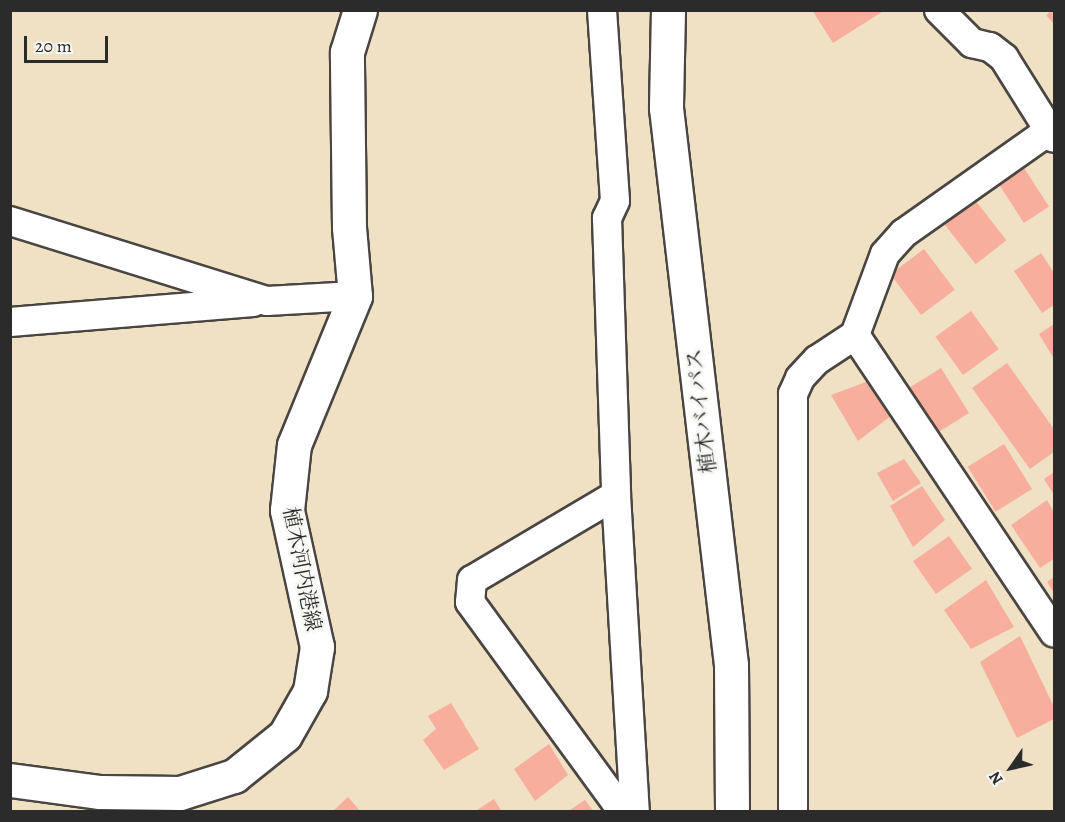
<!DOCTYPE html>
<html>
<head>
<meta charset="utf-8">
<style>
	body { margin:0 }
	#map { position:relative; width:1065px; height:822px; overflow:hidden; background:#f0e0c4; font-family:Alegreya,"Noto Serif JP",serif }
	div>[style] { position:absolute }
	.building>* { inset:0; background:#f8ae9d; transform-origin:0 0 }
	.roads { filter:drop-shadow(2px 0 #494642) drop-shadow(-2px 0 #494642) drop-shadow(0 2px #494642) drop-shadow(0 -2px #494642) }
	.street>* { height:28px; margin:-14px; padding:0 14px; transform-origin:14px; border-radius:14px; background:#fff }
	.secondary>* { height:33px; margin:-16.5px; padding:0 16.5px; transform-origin:16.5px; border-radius:16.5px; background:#fff }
	.highway>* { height:33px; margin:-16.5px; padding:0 16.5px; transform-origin:16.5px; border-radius:16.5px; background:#fff }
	span { translate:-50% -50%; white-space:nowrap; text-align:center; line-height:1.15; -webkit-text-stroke:5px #f6f6f2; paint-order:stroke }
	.street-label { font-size:21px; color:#2b2b2b }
	.frame { position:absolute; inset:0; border:12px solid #2b2b2b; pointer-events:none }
	.north { position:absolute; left:981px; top:738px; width:60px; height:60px; -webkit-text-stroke:4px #f6f6f2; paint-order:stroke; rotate:236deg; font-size:16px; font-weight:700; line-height:24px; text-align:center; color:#2b2b2b }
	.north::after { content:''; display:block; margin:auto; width:21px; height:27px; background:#2b2b2b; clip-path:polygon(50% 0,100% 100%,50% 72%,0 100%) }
	.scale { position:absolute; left:24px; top:36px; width:84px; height:27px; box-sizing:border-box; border:3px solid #2b2b2b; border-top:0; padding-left:8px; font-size:18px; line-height:21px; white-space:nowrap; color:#2b2b2b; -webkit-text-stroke:4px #f6f6f2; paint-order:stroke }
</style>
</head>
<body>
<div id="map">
	<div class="building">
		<i style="clip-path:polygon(812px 10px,885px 10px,833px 43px)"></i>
		<i style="clip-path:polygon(1052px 10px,1054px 10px,1054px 24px,1046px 15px)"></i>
		<i style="left:1024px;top:168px;width:46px;height:30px;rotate:57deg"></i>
		<i style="left:975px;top:200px;width:51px;height:39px;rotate:52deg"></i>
		<i style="left:924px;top:249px;width:51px;height:42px;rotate:53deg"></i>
		<i style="clip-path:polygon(1041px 253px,1054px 273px,1054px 305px,1042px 313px,1014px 271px)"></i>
		<i style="left:971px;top:311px;width:47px;height:44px;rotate:54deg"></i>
		<i style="clip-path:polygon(1054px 324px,1054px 359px,1039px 334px)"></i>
		<i style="clip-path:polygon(1007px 363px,1054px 429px,1054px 452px,1030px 469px,972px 388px)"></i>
		<i style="left:941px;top:368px;width:53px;height:43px;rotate:58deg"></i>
		<i style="clip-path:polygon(874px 379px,896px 412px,858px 441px,831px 395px)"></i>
		<i style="left:1004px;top:444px;width:53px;height:43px;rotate:58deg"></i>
		<i style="clip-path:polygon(904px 459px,921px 483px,893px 501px,877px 473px)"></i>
		<i style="clip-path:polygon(1054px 472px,1054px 495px,1044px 479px)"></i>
		<i style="clip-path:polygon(922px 486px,945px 520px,913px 547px,890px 506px)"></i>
		<i style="clip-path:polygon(1047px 500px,1054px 512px,1054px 559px,1040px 568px,1011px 525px)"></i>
		<i style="left:949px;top:536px;width:40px;height:44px;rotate:55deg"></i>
		<i style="clip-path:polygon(1054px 577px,1054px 593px,1047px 582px)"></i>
		<i style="clip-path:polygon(986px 580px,1014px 627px,971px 649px,944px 610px)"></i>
		<i style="clip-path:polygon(1020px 636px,1054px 707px,1054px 719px,1017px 738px,980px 662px)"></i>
		<i style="clip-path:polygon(451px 703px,479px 749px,444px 770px,423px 740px,436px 729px,428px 716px)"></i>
		<i style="clip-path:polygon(549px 744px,568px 775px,535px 801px,514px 769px)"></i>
		<i style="clip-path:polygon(348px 797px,361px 812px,332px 812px)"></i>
		<i style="clip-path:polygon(494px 799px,502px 812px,474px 812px)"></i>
		<i style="clip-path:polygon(585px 800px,594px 812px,567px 812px)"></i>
	</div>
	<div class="roads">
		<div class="street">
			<i style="left:602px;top:10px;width:191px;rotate:86.1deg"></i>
			<i style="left:615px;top:201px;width:19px;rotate:115deg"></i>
			<i style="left:607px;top:218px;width:277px;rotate:88.1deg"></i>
			<i style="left:616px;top:495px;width:318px;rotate:86.6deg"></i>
			<i style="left:939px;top:10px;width:47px;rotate:45deg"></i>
			<i style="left:972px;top:43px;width:18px;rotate:13deg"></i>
			<i style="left:990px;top:47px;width:18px;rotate:38deg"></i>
			<i style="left:1004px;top:58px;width:94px;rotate:58deg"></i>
			<i style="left:10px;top:221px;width:269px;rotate:17.3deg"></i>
			<i style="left:267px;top:301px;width:88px;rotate:-3.3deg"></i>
			<i style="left:10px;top:322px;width:244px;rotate:-4.7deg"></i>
			<i style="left:855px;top:335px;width:358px;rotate:56.2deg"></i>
			<i style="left:616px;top:495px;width:167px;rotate:149.4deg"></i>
			<i style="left:472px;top:580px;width:22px;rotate:95deg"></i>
			<i style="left:470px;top:602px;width:260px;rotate:53.9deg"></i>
			<i style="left:793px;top:812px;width:418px;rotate:-90deg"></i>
			<i style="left:793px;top:394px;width:17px;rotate:-66deg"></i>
			<i style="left:800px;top:378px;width:25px;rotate:-47deg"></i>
			<i style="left:817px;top:360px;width:45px;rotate:-33.3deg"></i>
			<i style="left:855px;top:335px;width:86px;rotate:-69.7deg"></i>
			<i style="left:885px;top:254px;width:28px;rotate:-48deg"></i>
			<i style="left:904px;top:233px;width:179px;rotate:-35.2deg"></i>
		</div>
		<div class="secondary">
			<i style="left:10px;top:780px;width:91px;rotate:7.6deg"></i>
			<i style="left:100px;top:792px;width:80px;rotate:0.7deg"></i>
			<i style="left:180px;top:793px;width:57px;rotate:-17.5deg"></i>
			<i style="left:234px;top:776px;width:65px;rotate:-38.8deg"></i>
			<i style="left:285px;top:735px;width:51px;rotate:-60.4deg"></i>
			<i style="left:310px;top:691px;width:45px;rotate:-81deg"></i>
			<i style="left:317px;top:647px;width:140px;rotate:-102.4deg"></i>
			<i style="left:287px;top:510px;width:65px;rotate:-83.9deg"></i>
			<i style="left:294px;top:445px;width:161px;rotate:-67.7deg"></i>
			<i style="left:355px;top:296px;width:69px;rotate:-95deg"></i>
			<i style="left:349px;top:227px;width:175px;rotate:-90.7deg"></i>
			<i style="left:347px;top:52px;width:44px;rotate:-72.8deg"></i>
		</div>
		<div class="highway">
			<i style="left:668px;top:10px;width:98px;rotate:91.2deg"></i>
			<i style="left:666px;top:108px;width:561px;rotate:83.34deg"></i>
			<i style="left:731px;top:665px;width:147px;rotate:89.6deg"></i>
		</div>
	</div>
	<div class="street-label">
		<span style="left:701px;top:411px;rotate:-97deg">植木バイパス</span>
		<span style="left:302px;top:569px;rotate:79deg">植木河内港線</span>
	</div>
	<div class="frame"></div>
	<div class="north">N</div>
	<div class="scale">20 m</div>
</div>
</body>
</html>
